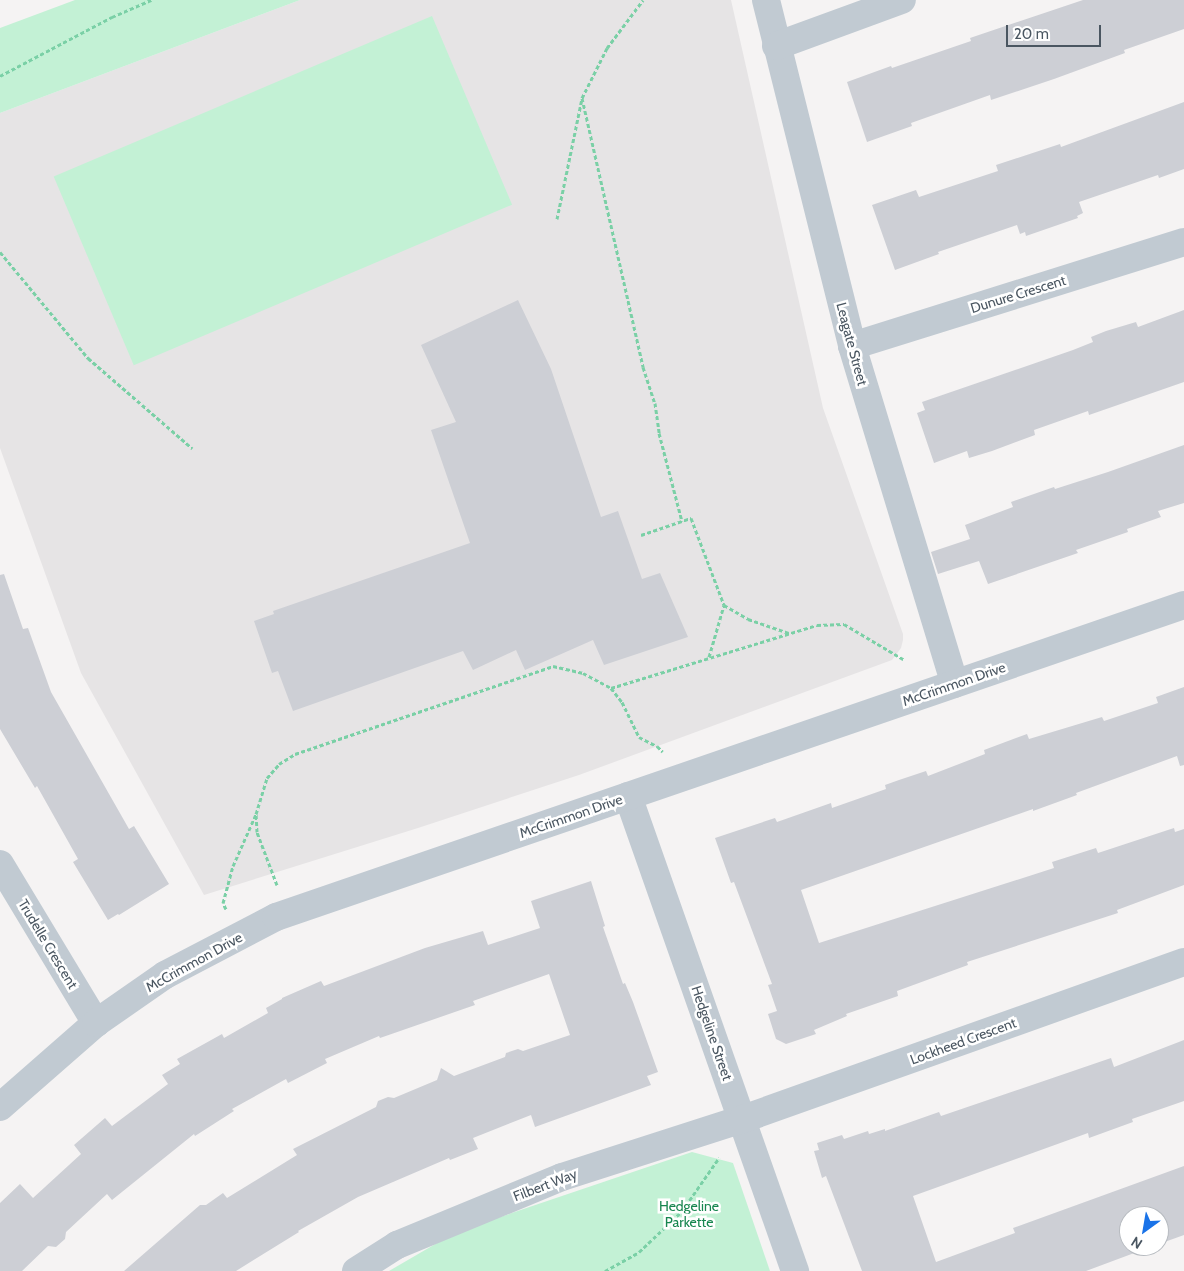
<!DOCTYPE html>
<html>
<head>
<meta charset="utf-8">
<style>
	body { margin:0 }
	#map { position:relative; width:1184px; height:1271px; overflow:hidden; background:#f5f3f3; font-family:Cabin,sans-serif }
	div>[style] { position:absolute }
	.education>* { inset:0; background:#e6e4e5 }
	.green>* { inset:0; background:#c3f1d5; transform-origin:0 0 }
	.building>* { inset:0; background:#cdcfd5 }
	.path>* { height:3px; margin-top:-1.5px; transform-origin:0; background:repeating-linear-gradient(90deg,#7ad0a6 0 4px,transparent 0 6.5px) }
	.street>* { height:28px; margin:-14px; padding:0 14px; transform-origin:14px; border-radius:14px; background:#c1cad2 }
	span { translate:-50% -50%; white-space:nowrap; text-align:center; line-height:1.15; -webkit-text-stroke:5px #fff; paint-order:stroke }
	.street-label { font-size:14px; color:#4a5661 }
	.park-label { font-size:14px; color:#17864f }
	.north { position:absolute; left:1119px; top:1206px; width:50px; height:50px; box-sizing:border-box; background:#fff; border:1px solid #b7bbc0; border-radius:50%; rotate:212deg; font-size:14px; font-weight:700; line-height:20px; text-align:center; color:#4a5661 }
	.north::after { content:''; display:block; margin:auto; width:18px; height:22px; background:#1a73e8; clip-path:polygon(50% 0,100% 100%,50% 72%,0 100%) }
	.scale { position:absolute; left:1006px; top:25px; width:95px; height:22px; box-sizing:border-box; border:2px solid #4a5661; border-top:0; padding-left:6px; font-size:15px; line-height:18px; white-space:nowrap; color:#4a5661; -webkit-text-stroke:4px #fff; paint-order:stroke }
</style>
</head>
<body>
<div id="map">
	<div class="education">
		<i style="clip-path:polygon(300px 0,731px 0,823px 408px,903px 634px,903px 640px,901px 648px,892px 660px,579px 775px,418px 828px,204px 895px,81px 673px,0 448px,0 113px)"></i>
	</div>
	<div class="green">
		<i style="clip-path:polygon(75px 0,300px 0,0 113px,0 28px)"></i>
		<i style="left:432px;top:16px;width:205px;height:411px;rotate:67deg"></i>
		<i style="clip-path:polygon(692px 1152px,733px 1163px,770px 1271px,389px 1271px,456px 1232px)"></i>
	</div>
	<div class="building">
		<i style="clip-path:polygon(1083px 0,1184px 0,1184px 29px,1124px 50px,1125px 53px,1054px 79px,991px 100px,990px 95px,911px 123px,912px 126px,867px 142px,847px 82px,891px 66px,892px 68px,971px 41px,970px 38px)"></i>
		<i style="clip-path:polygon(1184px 102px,1184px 169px,1159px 178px,1158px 175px,1079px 202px,1083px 213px,1077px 216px,1078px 218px,1026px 236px,1025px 232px,1020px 234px,1017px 225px,938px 252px,939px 254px,895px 270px,872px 205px,916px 190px,919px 197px,998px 171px,996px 165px,1060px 144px,1061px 147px)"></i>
		<i style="clip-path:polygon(518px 300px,551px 369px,601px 517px,618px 511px,642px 579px,660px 573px,688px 637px,604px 665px,593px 640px,525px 670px,516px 650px,473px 670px,463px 651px,293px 711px,278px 671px,272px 673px,254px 621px,274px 614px,273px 611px,470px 543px,431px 430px,456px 422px,421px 345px)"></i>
		<i style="clip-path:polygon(1184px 310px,1184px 382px,1089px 415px,1088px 411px,1034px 430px,1035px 435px,992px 451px,969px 458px,967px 451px,934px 463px,917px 413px,925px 410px,922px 402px,1073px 350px,1093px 342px,1091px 337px,1106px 331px,1136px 322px,1138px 327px)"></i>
		<i style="clip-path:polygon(1184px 445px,1184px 503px,1158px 511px,1161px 517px,1127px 529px,1128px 532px,1076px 550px,1078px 553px,988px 584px,979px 561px,938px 574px,931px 552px,970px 539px,965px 525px,1013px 507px,1011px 502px,1054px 487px,1055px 489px,1108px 472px)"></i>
		<i style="clip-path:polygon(4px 574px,23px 629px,28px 628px,51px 692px,129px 829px,134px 826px,169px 884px,119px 915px,118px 914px,108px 920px,73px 862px,78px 859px,37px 786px,35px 788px,0 729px,0 575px)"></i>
		<i style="clip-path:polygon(1184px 687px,1184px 765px,1180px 766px,1177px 756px,1076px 793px,1077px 795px,1033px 811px,1033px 809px,801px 890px,819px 943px,1054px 868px,1052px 862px,1096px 848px,1098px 853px,1174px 828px,1175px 832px,1184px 829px,1184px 885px,1117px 910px,1118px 913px,967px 962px,968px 965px,897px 991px,898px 996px,846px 1014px,847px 1016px,814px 1030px,816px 1034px,786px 1044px,776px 1039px,768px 1014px,777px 1011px,768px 985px,772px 984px,734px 882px,731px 883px,715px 838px,775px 818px,777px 822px,831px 803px,832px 808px,886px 789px,885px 785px,899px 780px,926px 771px,928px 776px,985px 754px,984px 750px,1027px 734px,1029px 739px,1102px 717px,1104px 721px,1158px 703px,1156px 697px)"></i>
		<i style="clip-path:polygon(591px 881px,605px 926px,603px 927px,623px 984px,625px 983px,633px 1002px,658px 1072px,647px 1076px,651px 1085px,535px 1127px,531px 1115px,473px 1138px,478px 1149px,450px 1160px,449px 1158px,358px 1197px,298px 1231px,299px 1232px,236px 1271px,124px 1271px,200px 1205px,206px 1205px,223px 1193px,227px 1198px,297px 1155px,293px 1149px,376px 1107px,378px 1101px,388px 1097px,394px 1098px,437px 1080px,441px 1068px,454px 1076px,505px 1057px,506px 1053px,518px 1049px,523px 1051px,570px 1035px,549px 974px,473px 1001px,475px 1005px,380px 1038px,379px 1036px,325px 1059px,327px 1063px,288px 1083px,286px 1079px,232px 1109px,234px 1111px,195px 1136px,194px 1134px,112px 1200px,107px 1194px,66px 1232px,65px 1239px,56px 1247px,48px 1246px,22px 1271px,0 1271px,0 1203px,20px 1184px,33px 1198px,81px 1154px,74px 1145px,105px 1118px,112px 1126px,168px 1084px,162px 1075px,180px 1064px,177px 1059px,222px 1034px,224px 1038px,268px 1013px,266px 1008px,282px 999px,282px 998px,321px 981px,324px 986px,425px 948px,483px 931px,488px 945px,540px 928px,531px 901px)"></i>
		<i style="clip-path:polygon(1184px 1040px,1184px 1101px,1132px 1119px,1133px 1122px,1089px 1138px,1088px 1133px,913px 1196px,936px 1262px,1015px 1233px,1013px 1228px,1184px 1166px,1184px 1235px,1159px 1244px,1159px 1216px,1129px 1216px,1129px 1246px,1153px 1246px,1086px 1271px,862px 1271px,826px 1176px,822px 1178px,814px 1151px,819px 1150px,817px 1143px,842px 1135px,844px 1139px,868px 1131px,869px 1134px,885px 1129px,885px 1131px,939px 1112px,941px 1116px,1111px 1058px,1114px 1067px)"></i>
	</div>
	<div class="path">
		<i style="left:0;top:76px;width:127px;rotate:-27.8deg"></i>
		<i style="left:112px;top:17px;width:43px;rotate:-23.6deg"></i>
		<i style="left:582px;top:98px;width:276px;rotate:77.2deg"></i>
		<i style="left:643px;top:367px;width:38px;rotate:72deg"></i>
		<i style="left:655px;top:403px;width:30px;rotate:82deg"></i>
		<i style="left:659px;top:433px;width:91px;rotate:75.4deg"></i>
		<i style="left:557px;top:219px;width:124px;rotate:-78.3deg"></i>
		<i style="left:582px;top:98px;width:56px;rotate:-63.4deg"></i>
		<i style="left:607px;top:48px;width:60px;rotate:-53.1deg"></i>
		<i style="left:0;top:252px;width:138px;rotate:50.3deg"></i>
		<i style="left:88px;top:358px;width:138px;rotate:40.9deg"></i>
		<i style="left:641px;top:535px;width:53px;rotate:-18.8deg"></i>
		<i style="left:691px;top:518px;width:93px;rotate:69.2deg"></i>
		<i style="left:724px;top:605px;width:28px;rotate:30deg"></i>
		<i style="left:748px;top:619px;width:43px;rotate:18.9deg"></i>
		<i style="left:709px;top:657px;width:54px;rotate:-73.9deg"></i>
		<i style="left:611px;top:688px;width:215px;rotate:-17deg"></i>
		<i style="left:817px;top:625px;width:27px;rotate:-2deg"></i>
		<i style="left:844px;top:624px;width:69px;rotate:30.7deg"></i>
		<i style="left:277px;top:885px;width:57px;rotate:-110.7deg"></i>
		<i style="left:257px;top:832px;width:18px;rotate:-93deg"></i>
		<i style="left:256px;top:814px;width:38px;rotate:-73deg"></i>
		<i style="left:267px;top:778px;width:18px;rotate:-49deg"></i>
		<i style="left:279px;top:764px;width:19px;rotate:-32deg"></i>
		<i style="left:295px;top:754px;width:273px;rotate:-18.8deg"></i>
		<i style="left:553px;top:666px;width:31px;rotate:13deg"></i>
		<i style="left:583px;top:673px;width:32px;rotate:28deg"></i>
		<i style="left:611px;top:688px;width:18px;rotate:52deg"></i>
		<i style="left:622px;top:702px;width:39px;rotate:64deg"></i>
		<i style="left:639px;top:737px;width:20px;rotate:27deg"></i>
		<i style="left:657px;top:746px;width:8px;rotate:45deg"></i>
		<i style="left:226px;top:909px;width:7px;rotate:-117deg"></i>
		<i style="left:223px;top:903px;width:38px;rotate:-75deg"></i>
		<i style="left:233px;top:866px;width:57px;rotate:-66.1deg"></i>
		<i style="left:605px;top:1271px;width:39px;rotate:-29deg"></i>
		<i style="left:639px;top:1252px;width:59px;rotate:-43.6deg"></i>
		<i style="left:682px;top:1211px;width:65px;rotate:-55.1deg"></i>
	</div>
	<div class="street">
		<i style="left:766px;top:0;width:357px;rotate:76deg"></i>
		<i style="left:852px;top:346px;width:353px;rotate:73.1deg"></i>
		<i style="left:776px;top:46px;width:134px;rotate:-20.1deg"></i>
		<i style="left:852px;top:346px;width:348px;rotate:-17.4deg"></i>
		<i style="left:628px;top:796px;width:504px;rotate:70.63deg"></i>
		<i style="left:0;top:864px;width:186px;rotate:58.9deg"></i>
		<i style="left:0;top:1107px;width:128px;rotate:-41.2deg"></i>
		<i style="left:96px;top:1023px;width:84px;rotate:-34.8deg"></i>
		<i style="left:165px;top:975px;width:125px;rotate:-27.6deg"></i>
		<i style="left:276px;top:917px;width:960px;rotate:-18.96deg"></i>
		<i style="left:356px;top:1271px;width:49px;rotate:-32.4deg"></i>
		<i style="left:397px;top:1245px;width:178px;rotate:-22.4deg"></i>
		<i style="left:562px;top:1177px;width:190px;rotate:-17.8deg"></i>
		<i style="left:743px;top:1119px;width:468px;rotate:-19.6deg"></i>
	</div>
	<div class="street-label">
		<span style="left:1018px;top:294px;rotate:-17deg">Dunure Crescent</span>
		<span style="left:852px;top:344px;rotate:75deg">Leagate Street</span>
		<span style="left:954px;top:684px;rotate:-19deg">McCrimmon Drive</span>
		<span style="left:571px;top:816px;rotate:-19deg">McCrimmon Drive</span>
		<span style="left:48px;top:944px;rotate:59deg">Trudelle Crescent</span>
		<span style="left:194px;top:962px;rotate:-29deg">McCrimmon Drive</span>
		<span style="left:712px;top:1033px;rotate:71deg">Hedgeline Street</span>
		<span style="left:963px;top:1041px;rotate:-20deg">Lockheed Crescent</span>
		<span style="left:545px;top:1185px;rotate:-21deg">Filbert Way</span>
	</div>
	<div class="park-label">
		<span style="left:689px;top:1214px">Hedgeline<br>Parkette</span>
	</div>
	<div class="north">N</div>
	<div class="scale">20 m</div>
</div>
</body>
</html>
